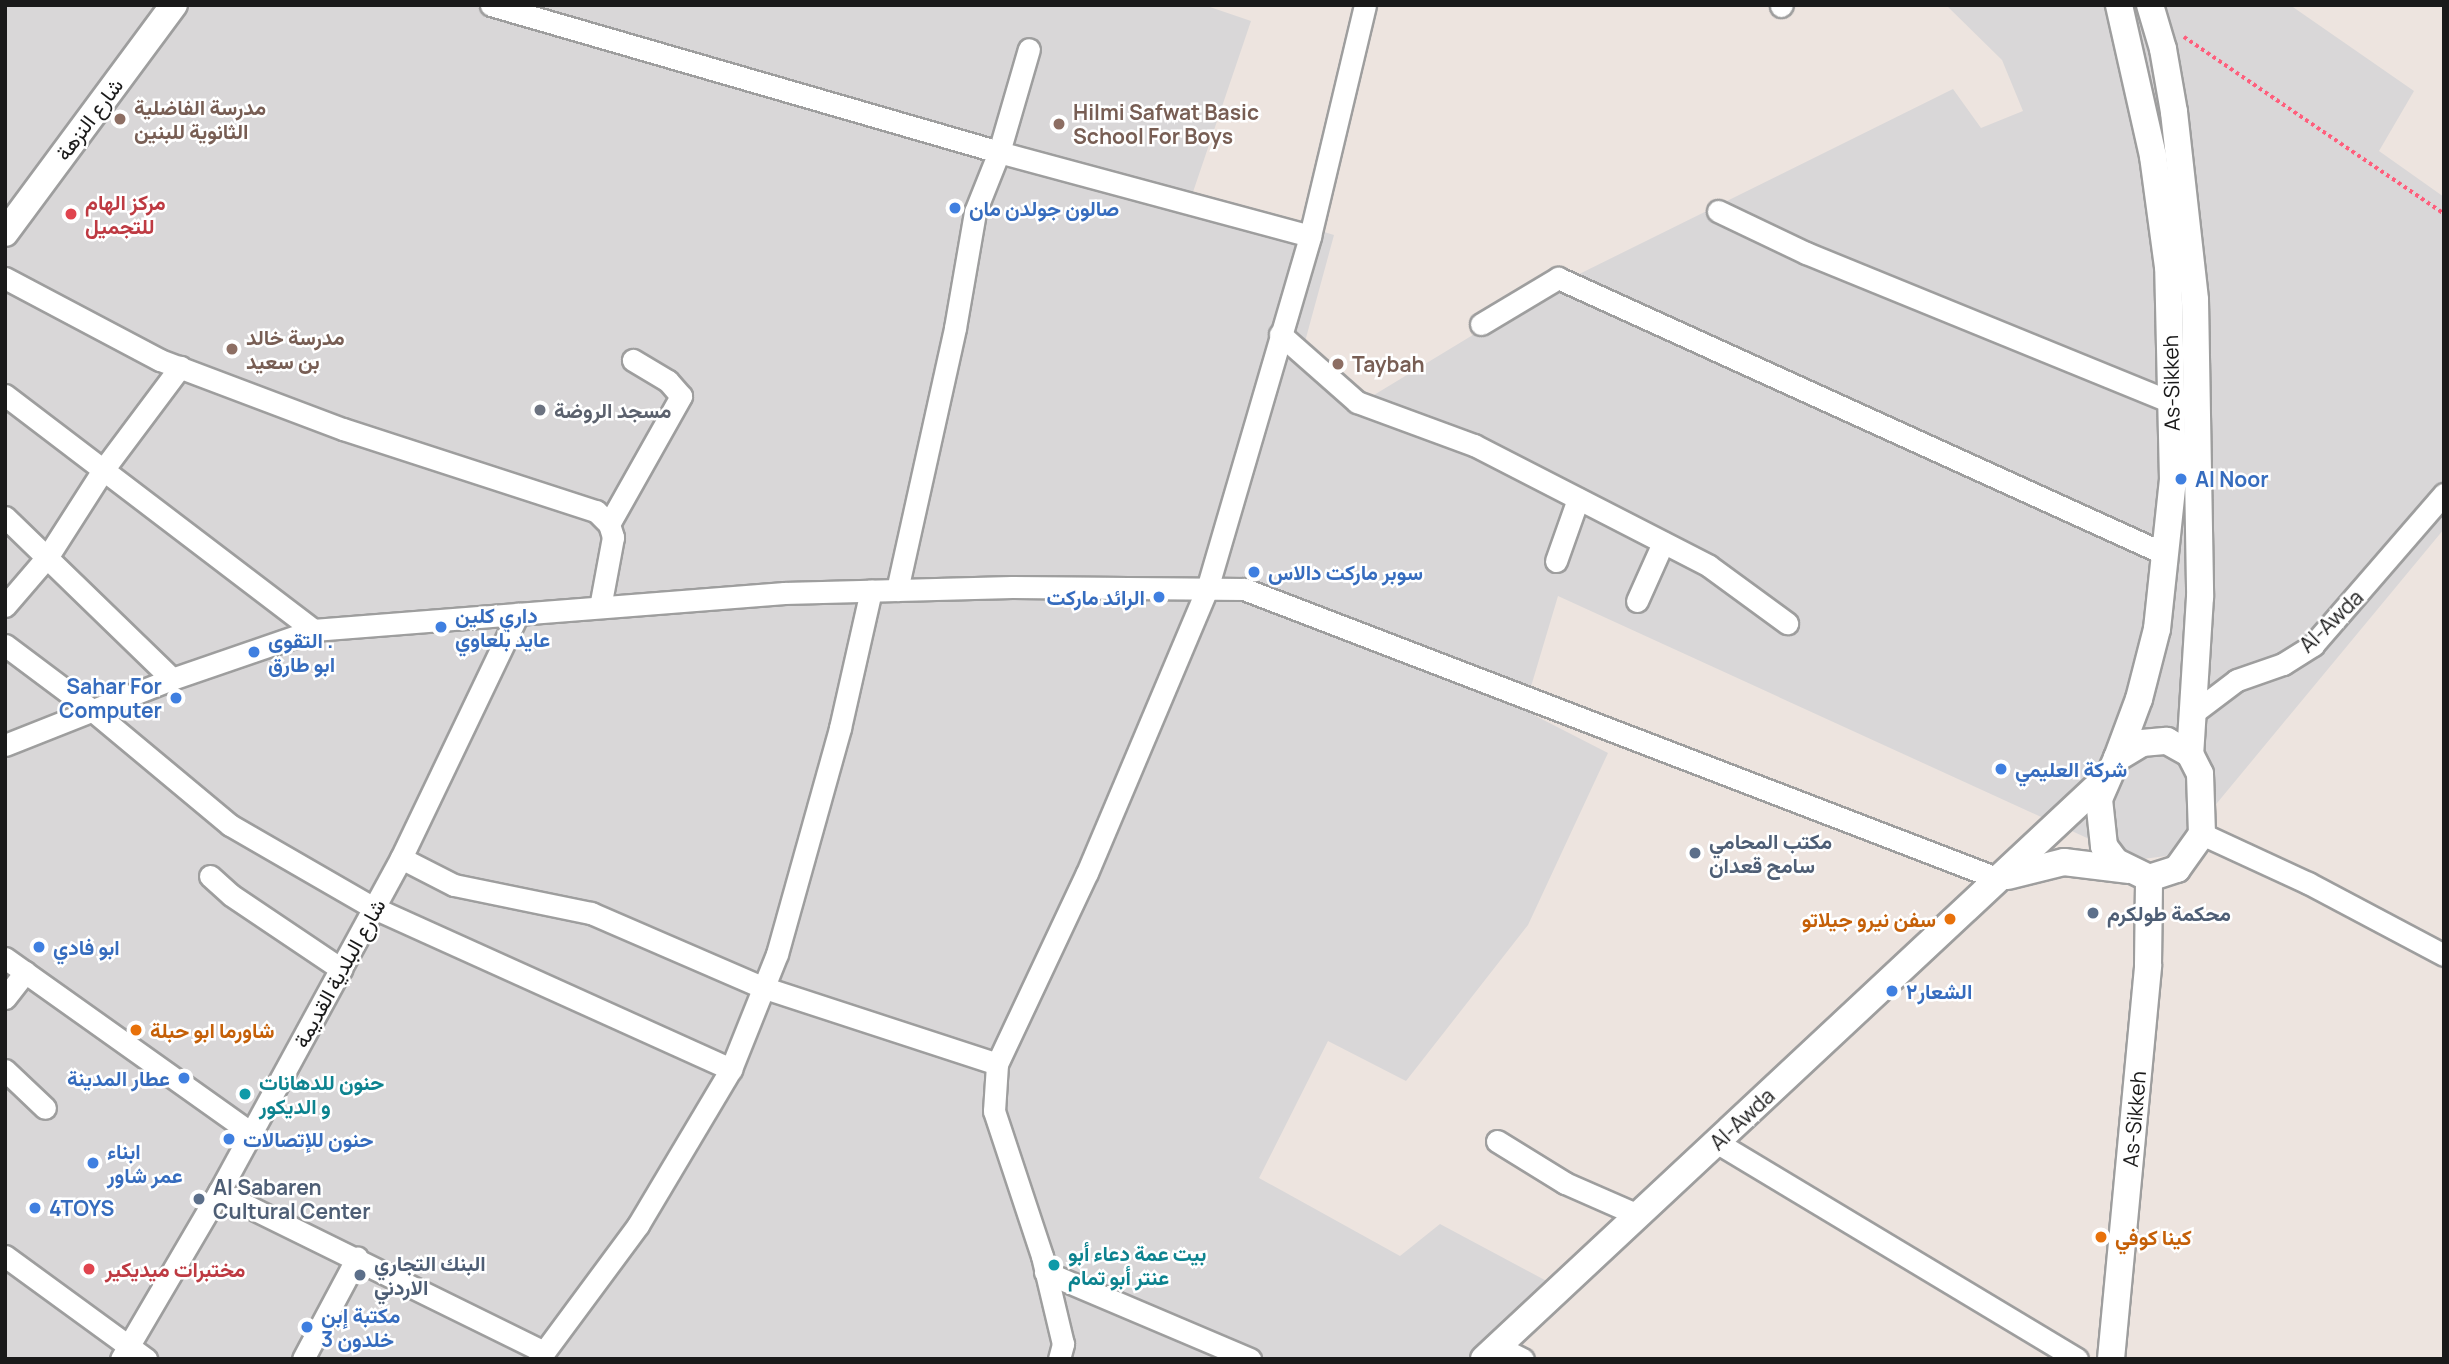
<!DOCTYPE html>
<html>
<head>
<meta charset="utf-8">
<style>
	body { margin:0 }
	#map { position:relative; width:2449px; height:1364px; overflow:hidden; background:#ede4df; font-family:Manrope,Vazirmatn,sans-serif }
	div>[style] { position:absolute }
	.residential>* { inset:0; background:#d9d7d8 }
	.path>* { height:3.5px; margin-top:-1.75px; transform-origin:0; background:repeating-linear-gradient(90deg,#ff5e7c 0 3.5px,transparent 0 7px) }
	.roads { filter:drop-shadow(2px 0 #9e9e9e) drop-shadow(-2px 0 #9e9e9e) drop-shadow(0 2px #9e9e9e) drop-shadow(0 -2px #9e9e9e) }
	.minor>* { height:21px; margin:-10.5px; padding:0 10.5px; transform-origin:10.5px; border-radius:10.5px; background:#fff }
	.tertiary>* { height:26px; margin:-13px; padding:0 13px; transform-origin:13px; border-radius:13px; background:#fff }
	.dots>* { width:19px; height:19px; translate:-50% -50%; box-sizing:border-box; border:4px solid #fff; border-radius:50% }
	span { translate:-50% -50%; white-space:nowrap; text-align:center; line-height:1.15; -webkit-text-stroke:5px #fff; paint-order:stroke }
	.education-label { font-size:21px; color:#785e54; font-weight:700 }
	.left { translate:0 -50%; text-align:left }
	.street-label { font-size:21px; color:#1a1a1a }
	.health-label { font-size:21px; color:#be3a42; font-weight:700 }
	.shop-label { font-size:21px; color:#366cbe; font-weight:700 }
	.right { translate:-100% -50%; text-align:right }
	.worship-label { font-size:21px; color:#5b616d; font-weight:700 }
	.service-label { font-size:21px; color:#4e5e75; font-weight:700 }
	.food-label { font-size:21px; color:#c56008; font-weight:700 }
	.culture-label { font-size:21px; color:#0d838f; font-weight:700 }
	.frame { position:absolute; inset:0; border:7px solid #1a1a1a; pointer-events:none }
</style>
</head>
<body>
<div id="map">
	<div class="residential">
		<i style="clip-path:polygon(5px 5px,1204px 5px,1251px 21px,1193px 192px,1334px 235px,1300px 360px,1369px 398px,1547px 290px,1953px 89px,1981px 128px,2023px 111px,2002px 60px,1946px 5px,2290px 5px,2414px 91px,2379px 151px,2444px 197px,2444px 529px,2174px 855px,2135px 860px,1558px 596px,1524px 710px,1608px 753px,1528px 925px,1406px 1081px,1328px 1041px,1259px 1178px,1400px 1256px,1440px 1224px,1556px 1286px,1486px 1359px,5px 1359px)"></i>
	</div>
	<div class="path">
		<i style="left:2184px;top:37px;width:315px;rotate:34.2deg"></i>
	</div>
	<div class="roads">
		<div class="minor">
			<i style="left:491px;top:5px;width:529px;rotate:16.14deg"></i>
			<i style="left:999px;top:152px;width:322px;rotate:15.1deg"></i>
			<i style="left:1781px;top:6px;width:1px;rotate:-45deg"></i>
			<i style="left:1718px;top:211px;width:98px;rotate:25.5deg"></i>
			<i style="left:1806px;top:253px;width:395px;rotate:22.2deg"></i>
			<i style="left:5px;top:278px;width:175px;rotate:27.9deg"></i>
			<i style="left:160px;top:360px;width:196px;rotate:20.7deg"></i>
			<i style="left:343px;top:429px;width:266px;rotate:18deg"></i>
			<i style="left:596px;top:511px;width:18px;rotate:45deg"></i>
			<i style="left:609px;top:524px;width:14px;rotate:73deg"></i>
			<i style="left:613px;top:537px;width:71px;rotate:100.5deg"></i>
			<i style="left:1481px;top:324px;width:90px;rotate:-30.9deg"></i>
			<i style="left:1558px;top:278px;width:667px;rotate:24.45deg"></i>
			<i style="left:1280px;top:334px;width:103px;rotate:41.4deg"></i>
			<i style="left:1357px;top:402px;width:125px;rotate:20.2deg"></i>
			<i style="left:1474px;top:445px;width:264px;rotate:27.2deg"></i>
			<i style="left:1709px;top:566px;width:97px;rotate:36.2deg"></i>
			<i style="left:5px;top:395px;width:388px;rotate:37.3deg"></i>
			<i style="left:5px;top:517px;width:233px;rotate:44.1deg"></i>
			<i style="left:609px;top:524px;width:147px;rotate:-60.6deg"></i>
			<i style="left:681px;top:396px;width:20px;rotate:-131deg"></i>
			<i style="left:668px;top:381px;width:41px;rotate:-149deg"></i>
			<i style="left:1556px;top:561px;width:66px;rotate:-70.5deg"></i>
			<i style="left:897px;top:590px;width:268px;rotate:-77.5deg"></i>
			<i style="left:955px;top:328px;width:118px;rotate:-80.2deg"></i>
			<i style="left:975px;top:212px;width:65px;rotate:-68.2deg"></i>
			<i style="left:999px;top:152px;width:107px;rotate:-73.8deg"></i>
			<i style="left:1637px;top:601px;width:64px;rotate:-65.9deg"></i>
			<i style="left:5px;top:606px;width:66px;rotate:-49.3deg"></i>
			<i style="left:48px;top:556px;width:102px;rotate:-57.4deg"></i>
			<i style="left:103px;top:470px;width:129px;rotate:-53.2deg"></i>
			<i style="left:5px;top:645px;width:109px;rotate:36.8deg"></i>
			<i style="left:92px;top:710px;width:180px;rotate:39.8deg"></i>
			<i style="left:230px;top:825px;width:166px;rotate:30deg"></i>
			<i style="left:374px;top:908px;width:392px;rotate:24.3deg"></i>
			<i style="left:2192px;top:714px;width:56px;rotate:-37.1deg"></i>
			<i style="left:2237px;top:680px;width:49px;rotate:-19.2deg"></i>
			<i style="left:2283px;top:664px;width:36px;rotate:-32deg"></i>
			<i style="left:2313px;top:645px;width:200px;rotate:-49.1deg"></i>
			<i style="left:5px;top:745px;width:180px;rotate:-21.6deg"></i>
			<i style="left:172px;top:679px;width:150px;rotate:-19deg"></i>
			<i style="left:314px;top:630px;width:471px;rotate:-4.5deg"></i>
			<i style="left:784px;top:593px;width:228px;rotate:-1.5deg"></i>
			<i style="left:1012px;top:587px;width:232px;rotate:0.5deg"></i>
			<i style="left:1244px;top:589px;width:809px;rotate:21.01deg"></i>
			<i style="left:2202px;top:834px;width:117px;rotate:24.8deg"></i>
			<i style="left:2308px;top:883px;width:154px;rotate:27.9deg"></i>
			<i style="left:401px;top:858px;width:59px;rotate:27deg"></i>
			<i style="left:454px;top:885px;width:140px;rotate:11.6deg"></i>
			<i style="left:591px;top:913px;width:186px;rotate:23.4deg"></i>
			<i style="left:762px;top:987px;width:247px;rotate:18.1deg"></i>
			<i style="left:210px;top:876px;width:28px;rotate:42deg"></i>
			<i style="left:231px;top:895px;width:133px;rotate:33.9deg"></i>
			<i style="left:5px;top:958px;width:302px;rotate:35.4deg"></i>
			<i style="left:5px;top:998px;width:33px;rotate:-52deg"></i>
			<i style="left:5px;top:1070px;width:55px;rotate:43.5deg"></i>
			<i style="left:1497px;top:1141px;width:80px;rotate:31.7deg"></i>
			<i style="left:1565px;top:1183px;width:80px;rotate:23.7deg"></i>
			<i style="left:1716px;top:1142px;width:421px;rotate:31deg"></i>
			<i style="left:219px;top:1192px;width:362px;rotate:26.2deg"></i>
			<i style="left:5px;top:1256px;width:175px;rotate:36.1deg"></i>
			<i style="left:1045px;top:1272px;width:223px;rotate:23deg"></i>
			<i style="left:1497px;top:1346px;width:29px;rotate:27deg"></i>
			<i style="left:121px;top:1359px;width:194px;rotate:-59.6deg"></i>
			<i style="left:219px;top:1192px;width:380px;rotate:-61.4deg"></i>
			<i style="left:401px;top:858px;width:271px;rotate:-64.4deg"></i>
			<i style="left:303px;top:1359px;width:115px;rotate:-61.9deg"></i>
			<i style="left:539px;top:1359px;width:167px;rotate:-53.5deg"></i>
			<i style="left:638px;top:1225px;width:182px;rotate:-59.2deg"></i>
			<i style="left:731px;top:1069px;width:124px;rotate:-68.2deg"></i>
			<i style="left:777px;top:954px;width:235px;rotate:-74.4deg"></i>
			<i style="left:840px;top:728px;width:141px;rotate:-77.3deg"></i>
			<i style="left:1059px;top:1359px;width:16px;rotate:-75deg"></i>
			<i style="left:1063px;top:1344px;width:90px;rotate:-103.4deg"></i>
			<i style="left:1042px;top:1256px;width:153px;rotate:-108.3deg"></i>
			<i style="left:994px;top:1111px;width:47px;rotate:-86.3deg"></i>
			<i style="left:997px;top:1064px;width:211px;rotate:-64.8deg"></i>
			<i style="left:1087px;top:873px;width:308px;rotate:-67.1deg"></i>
			<i style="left:1207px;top:589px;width:368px;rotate:-73.7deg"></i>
			<i style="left:1310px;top:236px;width:237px;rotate:-76.6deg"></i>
		</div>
		<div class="tertiary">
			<i style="left:2150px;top:5px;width:46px;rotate:73.5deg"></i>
			<i style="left:2163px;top:49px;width:64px;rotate:80.1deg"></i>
			<i style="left:2174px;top:112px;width:189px;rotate:83.6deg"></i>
			<i style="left:2195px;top:300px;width:297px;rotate:89deg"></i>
			<i style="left:2200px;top:597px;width:157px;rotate:93.6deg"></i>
			<i style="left:5px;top:233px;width:284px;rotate:-53.5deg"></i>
			<i style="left:2167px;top:741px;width:26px;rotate:29deg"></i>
			<i style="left:2190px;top:754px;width:22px;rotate:63deg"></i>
			<i style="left:2200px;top:774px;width:60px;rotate:88.1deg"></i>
			<i style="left:2202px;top:834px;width:43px;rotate:125.5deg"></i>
			<i style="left:2177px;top:869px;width:29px;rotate:162deg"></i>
			<i style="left:2149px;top:878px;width:37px;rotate:-154deg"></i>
			<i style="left:2116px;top:862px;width:20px;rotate:-127deg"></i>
			<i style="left:2104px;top:846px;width:47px;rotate:-96.1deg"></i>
			<i style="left:2099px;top:799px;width:45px;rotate:-66.3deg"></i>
			<i style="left:2117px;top:758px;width:29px;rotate:-31deg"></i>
			<i style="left:2142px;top:743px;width:25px;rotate:-5deg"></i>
			<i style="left:2117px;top:758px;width:63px;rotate:-69.6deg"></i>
			<i style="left:2139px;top:699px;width:72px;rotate:-75.6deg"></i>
			<i style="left:2157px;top:629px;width:150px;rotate:-83.9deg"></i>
			<i style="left:2173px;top:480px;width:213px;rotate:-91.3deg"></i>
			<i style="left:2168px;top:267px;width:112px;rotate:-97.7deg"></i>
			<i style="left:2153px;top:156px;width:155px;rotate:-102.7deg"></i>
			<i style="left:2008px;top:876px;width:58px;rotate:-14deg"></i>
			<i style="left:2064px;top:862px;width:64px;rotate:7.1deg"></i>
			<i style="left:1484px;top:1359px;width:850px;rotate:-43.04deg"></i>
			<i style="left:2111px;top:1359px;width:396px;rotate:-84.6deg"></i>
			<i style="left:2148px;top:965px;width:87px;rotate:-89.3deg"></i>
		</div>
	</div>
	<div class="dots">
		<i style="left:120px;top:119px;background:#8d6e63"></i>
		<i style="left:1059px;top:124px;background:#8d6e63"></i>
		<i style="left:955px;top:208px;background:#3f7fe0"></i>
		<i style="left:71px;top:214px;background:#e0444e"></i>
		<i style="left:232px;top:349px;background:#8d6e63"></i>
		<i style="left:1338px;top:364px;background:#8d6e63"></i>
		<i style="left:540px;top:410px;background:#6b7280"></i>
		<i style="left:2181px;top:479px;background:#3f7fe0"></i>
		<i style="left:1254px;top:572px;background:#3f7fe0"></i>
		<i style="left:1159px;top:597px;background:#3f7fe0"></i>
		<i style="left:441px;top:627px;background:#3f7fe0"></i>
		<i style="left:254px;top:652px;background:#3f7fe0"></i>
		<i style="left:176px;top:698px;background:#3f7fe0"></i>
		<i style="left:2001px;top:769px;background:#3f7fe0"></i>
		<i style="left:1695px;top:853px;background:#5c6f8a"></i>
		<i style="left:2093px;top:913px;background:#5c6f8a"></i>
		<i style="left:1950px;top:919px;background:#e8710a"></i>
		<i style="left:39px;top:947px;background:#3f7fe0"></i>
		<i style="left:1892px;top:991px;background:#3f7fe0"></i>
		<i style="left:136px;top:1030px;background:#e8710a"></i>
		<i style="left:184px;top:1078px;background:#3f7fe0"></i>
		<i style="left:245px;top:1094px;background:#0f9aa8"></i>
		<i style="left:229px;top:1139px;background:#3f7fe0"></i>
		<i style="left:93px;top:1163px;background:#3f7fe0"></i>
		<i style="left:199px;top:1199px;background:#5c6f8a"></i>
		<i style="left:35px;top:1208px;background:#3f7fe0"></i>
		<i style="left:2101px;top:1237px;background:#e8710a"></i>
		<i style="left:1054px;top:1265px;background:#0f9aa8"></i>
		<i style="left:89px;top:1269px;background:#e0444e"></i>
		<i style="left:360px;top:1275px;background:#5c6f8a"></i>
		<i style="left:307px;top:1327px;background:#3f7fe0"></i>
	</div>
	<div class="education-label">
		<span class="left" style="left:134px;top:119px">مدرسة الفاضلية<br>الثانوية للبنين</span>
		<span class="left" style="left:1073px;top:124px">Hilmi Safwat Basic<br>School For Boys</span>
		<span class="left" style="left:246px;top:349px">مدرسة خالد<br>بن سعيد</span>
		<span class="left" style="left:1352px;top:364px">Taybah</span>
	</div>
	<div class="street-label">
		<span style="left:89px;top:119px;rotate:-53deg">شارع النزهة</span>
		<span style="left:2171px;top:383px;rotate:-91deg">As-Sikkeh</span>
		<span style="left:2331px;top:621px;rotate:-44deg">Al-Awda</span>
		<span style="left:339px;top:973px;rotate:-61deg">شارع البلدية القديمة</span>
		<span style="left:1742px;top:1119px;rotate:-43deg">Al-Awda</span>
		<span style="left:2134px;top:1119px;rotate:-85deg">As-Sikkeh</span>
	</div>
	<div class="health-label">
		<span class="left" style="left:85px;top:214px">مركز الهام<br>للتجميل</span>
		<span class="left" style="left:105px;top:1269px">مختبرات ميديكير</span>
	</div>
	<div class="shop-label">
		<span class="left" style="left:969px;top:208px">صالون جولدن مان</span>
		<span class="left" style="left:2195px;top:479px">Al Noor</span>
		<span class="left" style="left:1268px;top:572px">سوبر ماركت دالاس</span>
		<span class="right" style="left:1145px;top:597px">الرائد ماركت</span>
		<span class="left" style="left:455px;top:627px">داري كلين<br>عايد بلعاوي</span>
		<span class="left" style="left:268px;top:652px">التقوى .<br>ابو طارق</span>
		<span class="right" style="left:162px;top:698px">Sahar For<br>Computer</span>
		<span class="left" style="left:2015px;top:769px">شركة العليمي</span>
		<span class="left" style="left:53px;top:947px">ابو فادي</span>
		<span class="left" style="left:1906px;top:991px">الشعار٢</span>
		<span class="right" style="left:170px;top:1078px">عطار المدينة</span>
		<span class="left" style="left:243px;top:1139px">حنون للإتصالات</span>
		<span class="left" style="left:107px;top:1163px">ابناء<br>عمر شاور</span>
		<span class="left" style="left:49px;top:1208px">4TOYS</span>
		<span class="left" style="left:321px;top:1327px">مكتبة إبن<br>خلدون 3</span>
	</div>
	<div class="worship-label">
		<span class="left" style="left:554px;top:410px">مسجد الروضة</span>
	</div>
	<div class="service-label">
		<span class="left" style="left:1709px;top:853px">مكتب المحامي<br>سامح قعدان</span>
		<span class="left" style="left:2107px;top:913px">محكمة طولكرم</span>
		<span class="left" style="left:213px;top:1199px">Al Sabaren<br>Cultural Center</span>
		<span class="left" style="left:374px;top:1275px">البنك التجاري<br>الاردني</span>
	</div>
	<div class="food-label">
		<span class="right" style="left:1936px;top:919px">سفن نيرو جيلاتو</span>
		<span class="left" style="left:150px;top:1030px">شاورما ابو حبلة</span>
		<span class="left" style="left:2115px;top:1237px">كينا كوفي</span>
	</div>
	<div class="culture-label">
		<span class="left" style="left:259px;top:1094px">حنون للدهانات<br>و الديكور</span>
		<span class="left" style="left:1068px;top:1265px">بيت عمة دعاء أبو<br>عنتر أبو تمام</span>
	</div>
	<div class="frame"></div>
</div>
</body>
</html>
